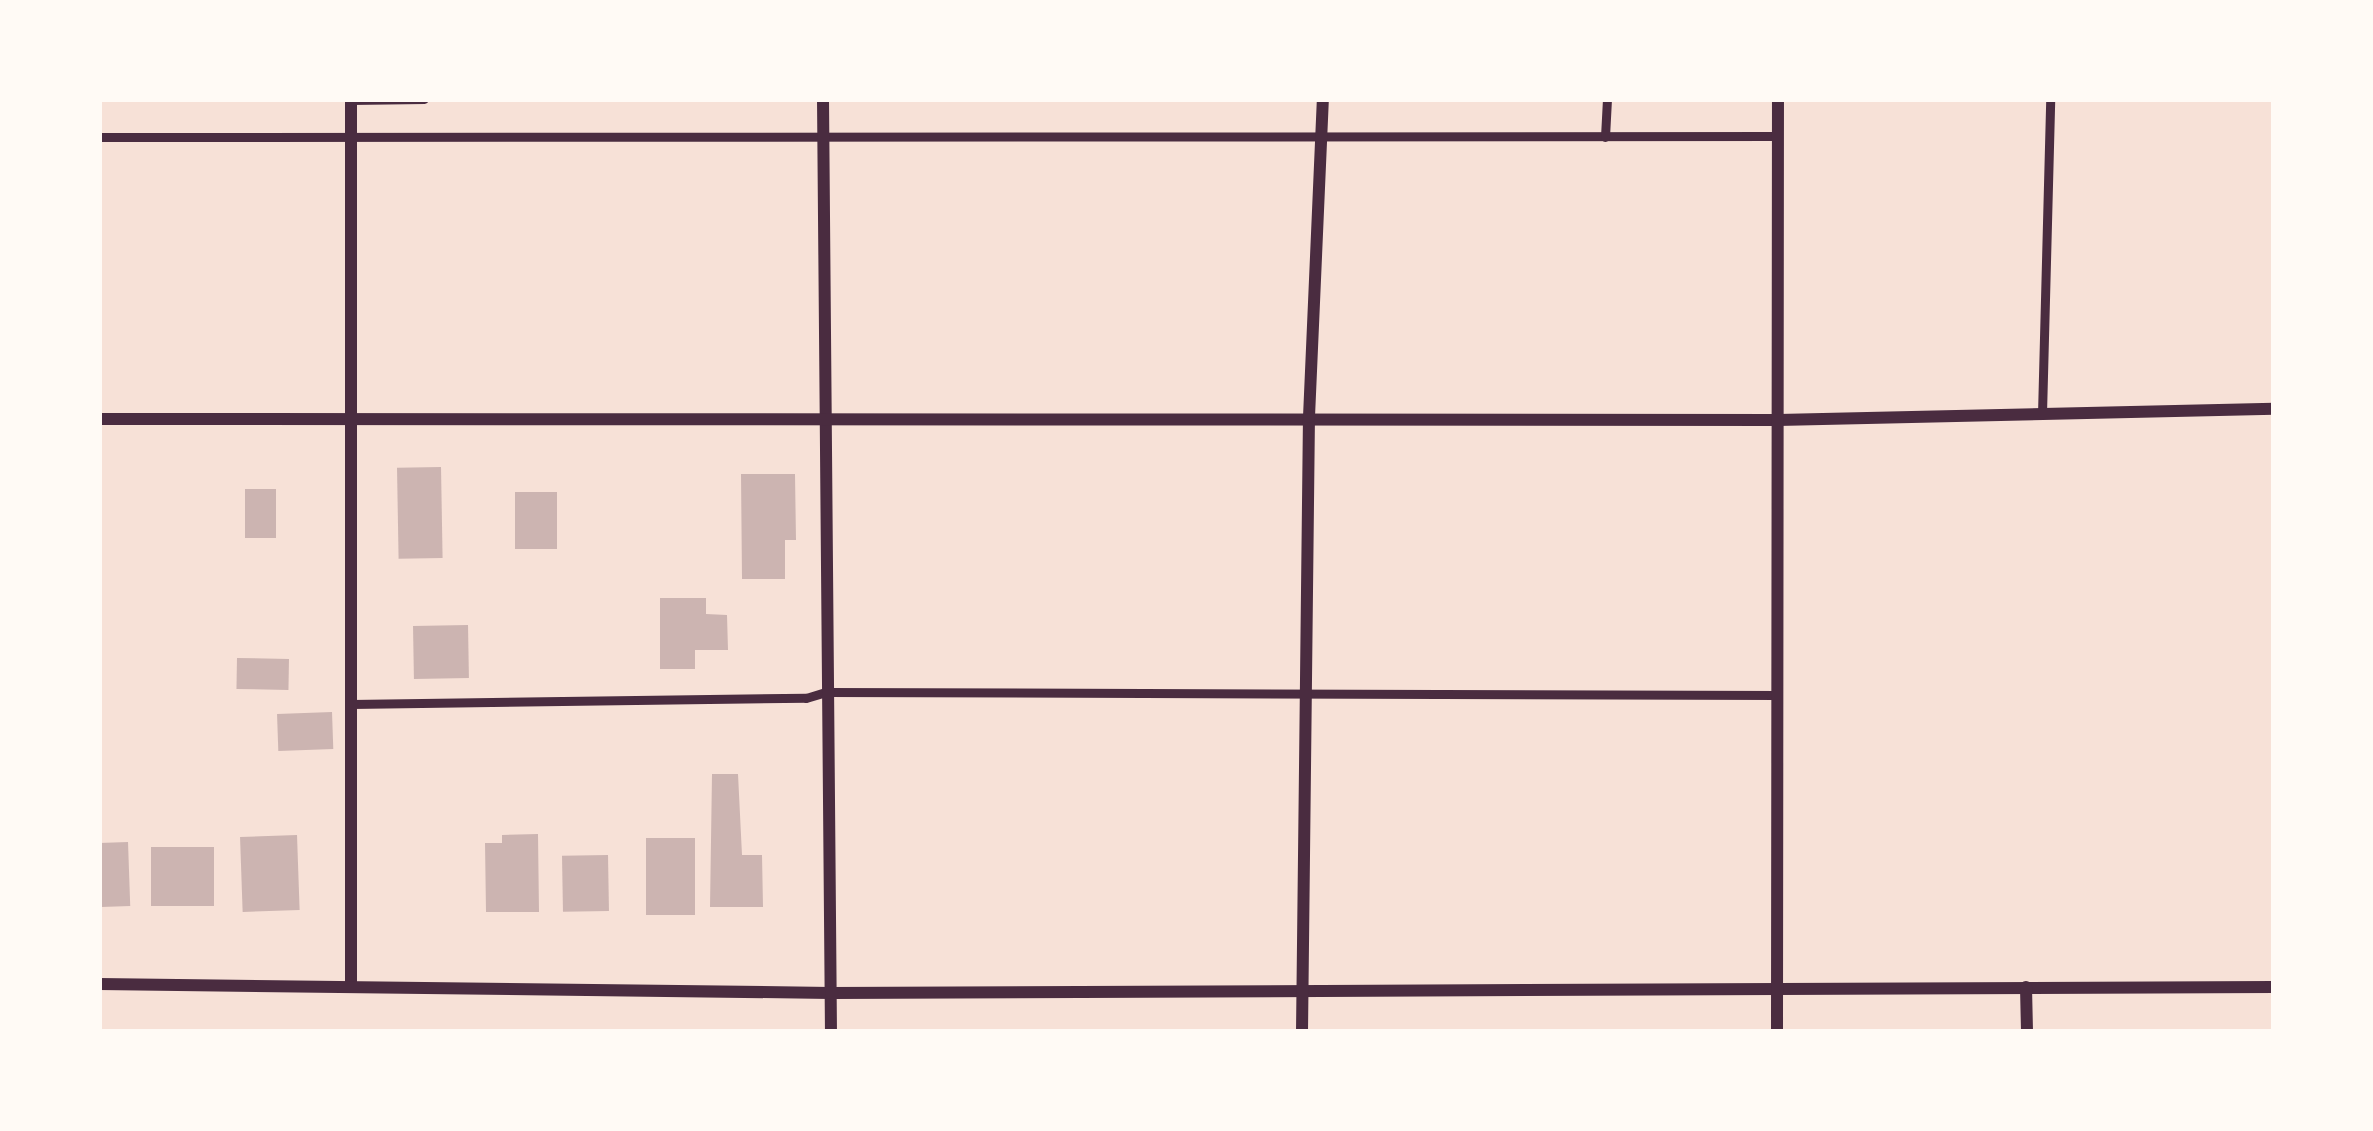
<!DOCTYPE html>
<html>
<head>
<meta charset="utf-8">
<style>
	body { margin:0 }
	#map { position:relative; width:2373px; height:1131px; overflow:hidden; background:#f7e1d7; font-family:Arial,sans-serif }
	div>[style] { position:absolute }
	.building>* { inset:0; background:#ccb4b1; transform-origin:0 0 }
	.service>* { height:9px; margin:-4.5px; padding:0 4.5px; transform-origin:4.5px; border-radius:4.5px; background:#4a2c40 }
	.minor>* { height:12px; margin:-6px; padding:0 6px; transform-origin:6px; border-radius:6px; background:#4a2c40 }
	span { translate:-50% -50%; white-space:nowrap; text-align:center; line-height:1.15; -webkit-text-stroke:12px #fffaf5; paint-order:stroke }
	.frame { position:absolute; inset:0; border:102px solid #fffaf5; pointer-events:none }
</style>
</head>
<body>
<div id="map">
	<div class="building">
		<i style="left:441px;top:467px;width:91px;height:44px;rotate:89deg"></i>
		<i style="clip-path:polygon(741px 474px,795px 474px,796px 540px,785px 540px,785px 579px,742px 579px)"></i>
		<i style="left:245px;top:489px;width:31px;height:49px"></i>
		<i style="left:557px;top:492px;width:57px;height:42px;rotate:90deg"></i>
		<i style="clip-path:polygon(660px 598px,706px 598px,706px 614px,727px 615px,728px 650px,695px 650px,695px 669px,660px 669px)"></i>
		<i style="left:468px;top:625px;width:53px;height:55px;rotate:89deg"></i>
		<i style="left:237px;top:658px;width:52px;height:31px;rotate:1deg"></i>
		<i style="left:332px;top:712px;width:37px;height:55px;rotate:88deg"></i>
		<i style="clip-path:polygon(712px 774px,738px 774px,742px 855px,762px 855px,763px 907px,710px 907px)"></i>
		<i style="clip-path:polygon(538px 834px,539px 912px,486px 912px,485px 843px,502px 843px,502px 835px)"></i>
		<i style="left:297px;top:835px;width:75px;height:57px;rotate:88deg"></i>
		<i style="left:646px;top:838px;width:49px;height:77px"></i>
		<i style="left:128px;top:842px;width:64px;height:29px;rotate:88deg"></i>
		<i style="left:151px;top:847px;width:63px;height:59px"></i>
		<i style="left:608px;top:855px;width:56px;height:46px;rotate:89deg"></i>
	</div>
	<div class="service">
		<i style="left:351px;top:100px;width:73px;rotate:-0.8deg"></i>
		<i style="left:99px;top:137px;width:1679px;rotate:-0.03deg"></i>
		<i style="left:1605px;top:137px;width:38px;rotate:-87deg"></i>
		<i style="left:2042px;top:414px;width:315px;rotate:-88.5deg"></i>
		<i style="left:351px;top:704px;width:455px;rotate:-0.8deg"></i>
		<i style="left:806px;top:698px;width:21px;rotate:-17deg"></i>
		<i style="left:826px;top:692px;width:952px;rotate:0.18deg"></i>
	</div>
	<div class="minor">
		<i style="left:823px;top:99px;width:933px;rotate:89.51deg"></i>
		<i style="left:99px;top:419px;width:1679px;rotate:0.03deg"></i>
		<i style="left:1778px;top:420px;width:496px;rotate:-1.3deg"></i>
		<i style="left:351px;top:983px;width:884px;rotate:-90deg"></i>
		<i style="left:99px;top:984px;width:732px;rotate:0.7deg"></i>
		<i style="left:831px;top:993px;width:1443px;rotate:-0.24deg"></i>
		<i style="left:2026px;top:987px;width:45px;rotate:88.7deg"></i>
		<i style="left:1302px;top:1032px;width:615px;rotate:-89.35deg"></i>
		<i style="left:1309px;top:417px;width:318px;rotate:-87.5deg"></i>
		<i style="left:1777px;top:1032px;width:933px;rotate:-89.94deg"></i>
	</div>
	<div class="frame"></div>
</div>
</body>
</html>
